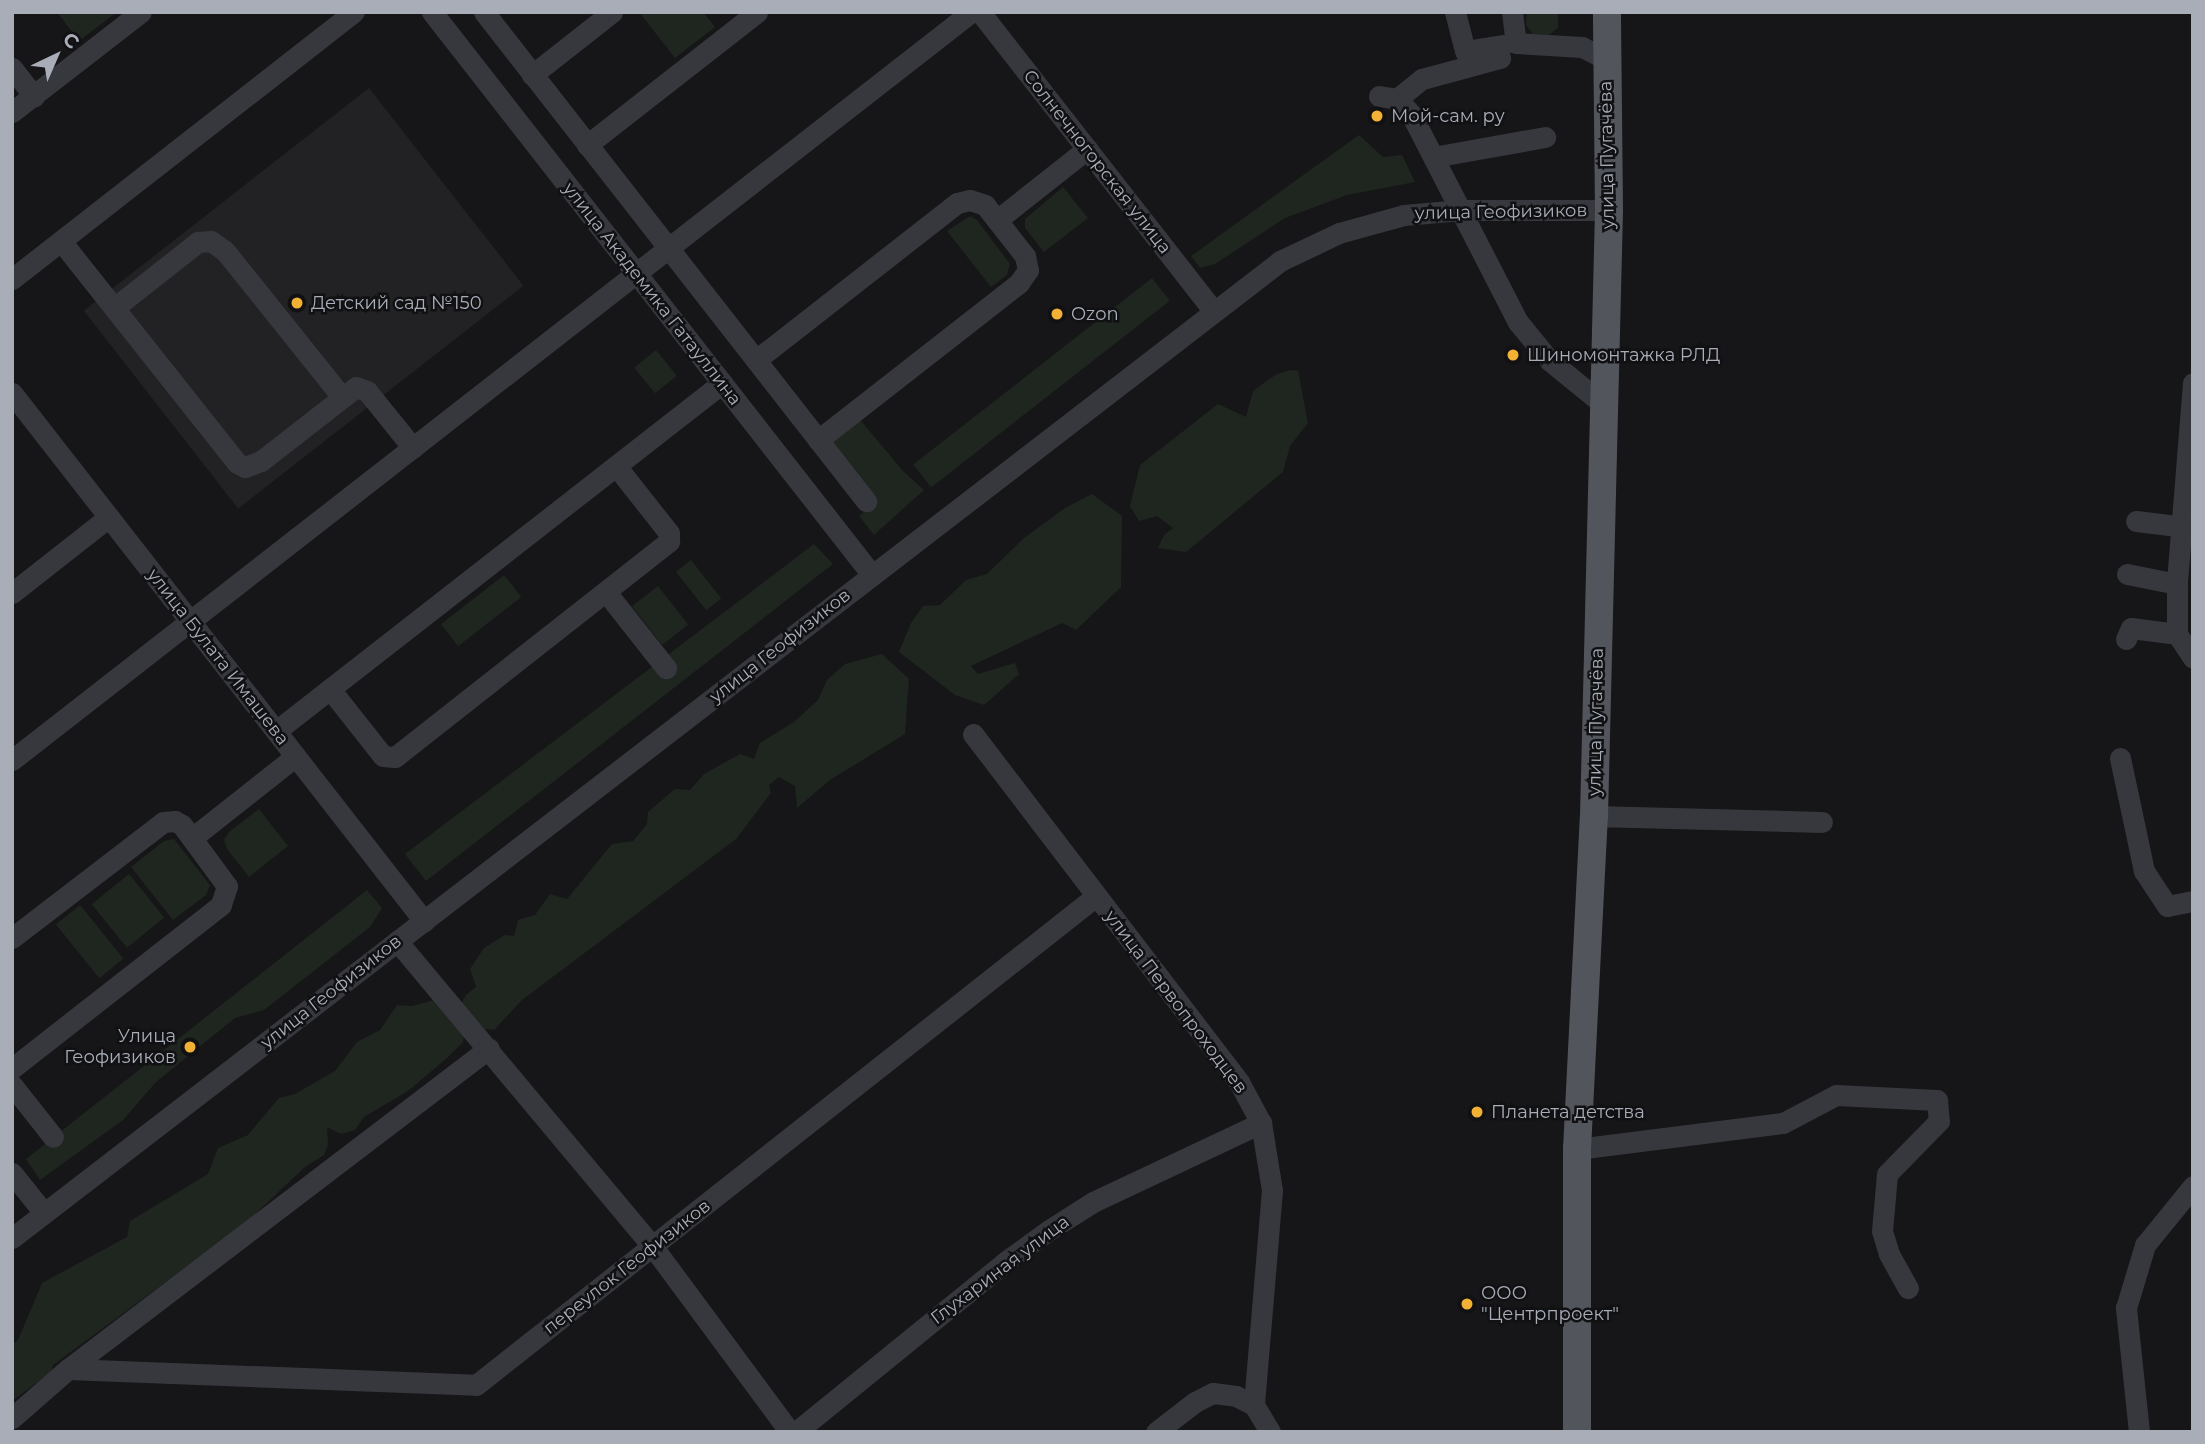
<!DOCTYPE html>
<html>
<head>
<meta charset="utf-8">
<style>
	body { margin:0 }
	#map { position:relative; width:2205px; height:1444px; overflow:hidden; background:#161618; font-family:Montserrat,sans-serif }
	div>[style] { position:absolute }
	.built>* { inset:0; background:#222225; transform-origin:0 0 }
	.green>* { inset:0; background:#1e261f; transform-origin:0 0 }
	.minor>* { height:21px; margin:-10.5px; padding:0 10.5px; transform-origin:10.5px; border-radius:10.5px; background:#37383d }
	.major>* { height:28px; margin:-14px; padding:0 14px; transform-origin:14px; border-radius:14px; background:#53555c }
	.dots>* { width:19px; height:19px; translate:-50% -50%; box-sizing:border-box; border:4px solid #111113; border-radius:50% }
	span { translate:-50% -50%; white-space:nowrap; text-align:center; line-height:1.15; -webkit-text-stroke:5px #111113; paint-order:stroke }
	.poi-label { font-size:18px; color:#a8adb8 }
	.left { translate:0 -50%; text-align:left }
	.right { translate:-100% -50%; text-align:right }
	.street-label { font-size:18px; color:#a8adb8 }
	.frame { position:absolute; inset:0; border:14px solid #a8adb8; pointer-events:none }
	.north { position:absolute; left:21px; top:21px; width:70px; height:70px; -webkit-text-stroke:5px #111113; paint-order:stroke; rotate:44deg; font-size:19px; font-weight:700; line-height:28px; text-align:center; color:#a8adb8 }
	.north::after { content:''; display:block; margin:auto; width:24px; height:32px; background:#a8adb8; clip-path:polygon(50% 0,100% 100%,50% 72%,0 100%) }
</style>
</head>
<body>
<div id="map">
	<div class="built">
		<i style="left:369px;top:88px;width:251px;height:362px;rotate:52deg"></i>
	</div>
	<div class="green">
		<i style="clip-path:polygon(57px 12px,117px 12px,79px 41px)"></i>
		<i style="clip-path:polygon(639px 12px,703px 12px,715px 27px,675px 58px)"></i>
		<i style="clip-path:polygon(1527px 12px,1558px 12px,1558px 28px,1549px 35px,1533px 34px,1526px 25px)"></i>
		<i style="clip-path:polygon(1359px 135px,1383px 157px,1402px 155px,1415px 182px,1347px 195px,1285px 218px,1215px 264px,1200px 268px,1191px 256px)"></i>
		<i style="clip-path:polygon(1063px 187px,1088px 218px,1044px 252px,1025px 228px,1025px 219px)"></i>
		<i style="clip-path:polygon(970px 216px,977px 220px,1010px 264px,1007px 275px,991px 287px,947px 231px)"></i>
		<i style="left:1152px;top:278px;width:29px;height:303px;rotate:52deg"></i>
		<i style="left:656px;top:350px;width:33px;height:28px;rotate:51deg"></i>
		<i style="clip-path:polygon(1290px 370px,1298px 371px,1308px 423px,1290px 446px,1283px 472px,1186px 552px,1158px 548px,1164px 535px,1173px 528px,1157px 516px,1139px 521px,1130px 506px,1140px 465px,1218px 404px,1246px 417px,1253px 391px,1275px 375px)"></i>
		<i style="clip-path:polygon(857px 416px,904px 472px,924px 490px,874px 535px,859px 516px,874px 504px,825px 441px)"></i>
		<i style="clip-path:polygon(1092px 494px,1122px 516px,1121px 587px,1076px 630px,1062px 623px,971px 666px,978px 674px,1015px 663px,1019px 674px,984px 705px,955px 695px,899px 652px,911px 623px,923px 606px,940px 605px,966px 580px,987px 574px,1024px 538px,1065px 508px)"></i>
		<i style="clip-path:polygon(814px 544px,833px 564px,426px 881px,405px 854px)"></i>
		<i style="left:691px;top:560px;width:49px;height:19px;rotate:52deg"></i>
		<i style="left:504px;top:575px;width:28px;height:80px;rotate:52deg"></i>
		<i style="left:658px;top:586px;width:49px;height:33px;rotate:52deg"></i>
		<i style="clip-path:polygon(882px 654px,909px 679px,905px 734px,830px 780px,797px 808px,795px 786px,779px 777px,769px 785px,771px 793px,736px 839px,522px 1000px,494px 1030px,484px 1029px,461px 1004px,466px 995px,476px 987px,470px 969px,484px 948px,505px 935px,514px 936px,518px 920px,535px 915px,550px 894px,567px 899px,612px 844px,633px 841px,647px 824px,648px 812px,675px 789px,690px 790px,704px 774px,740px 754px,754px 759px,760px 743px,794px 722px,818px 700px,827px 680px,845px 664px)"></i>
		<i style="clip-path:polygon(259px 809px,288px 846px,249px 877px,227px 849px,224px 840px,229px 832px)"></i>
		<i style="clip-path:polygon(174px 839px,210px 885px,206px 895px,173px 920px,131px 867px,164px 841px)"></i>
		<i style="left:129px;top:874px;width:56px;height:48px;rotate:51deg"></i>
		<i style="clip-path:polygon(367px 890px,382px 908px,370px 927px,264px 1010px,235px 1018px,156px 1082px,123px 1120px,40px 1180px,26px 1159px)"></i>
		<i style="left:80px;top:905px;width:69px;height:31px;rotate:51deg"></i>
		<i style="clip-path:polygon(441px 998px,466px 1024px,463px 1042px,447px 1058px,408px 1091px,364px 1117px,355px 1130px,341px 1134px,327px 1127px,328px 1145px,324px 1155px,305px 1167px,247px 1222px,53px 1365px,51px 1372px,12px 1401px,12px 1345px,18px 1340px,42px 1283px,127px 1237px,130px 1221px,208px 1174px,218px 1148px,248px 1135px,279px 1098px,295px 1094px,335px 1071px,357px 1042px,380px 1030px,397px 1005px,412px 1006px)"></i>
	</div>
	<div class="minor">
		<i style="left:432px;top:12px;width:715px;rotate:51.99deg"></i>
		<i style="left:484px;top:12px;width:621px;rotate:52deg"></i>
		<i style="left:980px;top:12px;width:380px;rotate:52deg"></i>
		<i style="left:1455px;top:12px;width:40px;rotate:75.6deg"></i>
		<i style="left:1465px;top:51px;width:38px;rotate:-9deg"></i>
		<i style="left:1512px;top:12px;width:31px;rotate:83deg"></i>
		<i style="left:1516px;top:43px;width:66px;rotate:3.5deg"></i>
		<i style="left:1582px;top:47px;width:27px;rotate:27deg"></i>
		<i style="left:12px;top:68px;width:36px;rotate:52deg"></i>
		<i style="left:532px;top:75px;width:102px;rotate:-38.2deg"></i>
		<i style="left:1379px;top:96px;width:18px;rotate:9deg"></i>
		<i style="left:1397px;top:99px;width:21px;rotate:47deg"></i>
		<i style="left:1411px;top:114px;width:234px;rotate:62.8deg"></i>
		<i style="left:1518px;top:322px;width:49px;rotate:50.8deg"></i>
		<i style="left:1549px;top:360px;width:71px;rotate:39.3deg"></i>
		<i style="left:1397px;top:99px;width:32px;rotate:-39deg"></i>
		<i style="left:1422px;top:79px;width:81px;rotate:-15.1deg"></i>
		<i style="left:12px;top:112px;width:163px;rotate:-37.8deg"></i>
		<i style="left:587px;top:145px;width:216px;rotate:-38deg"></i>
		<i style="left:1433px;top:157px;width:114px;rotate:-10.1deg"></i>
		<i style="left:997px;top:220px;width:115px;rotate:-38.3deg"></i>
		<i style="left:61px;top:241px;width:283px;rotate:51.6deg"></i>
		<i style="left:237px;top:463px;width:9px;rotate:27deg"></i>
		<i style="left:245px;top:467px;width:17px;rotate:-21deg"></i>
		<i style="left:261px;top:461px;width:120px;rotate:-37.9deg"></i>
		<i style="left:356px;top:387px;width:12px;rotate:20deg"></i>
		<i style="left:367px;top:391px;width:73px;rotate:51.1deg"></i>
		<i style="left:12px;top:279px;width:434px;rotate:-38deg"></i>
		<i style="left:114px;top:308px;width:107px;rotate:-38.2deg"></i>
		<i style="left:198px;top:242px;width:13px;rotate:-4deg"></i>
		<i style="left:211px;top:241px;width:17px;rotate:36deg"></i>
		<i style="left:225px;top:251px;width:187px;rotate:51.3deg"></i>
		<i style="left:756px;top:360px;width:255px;rotate:-38deg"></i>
		<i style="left:957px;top:203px;width:13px;rotate:-13deg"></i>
		<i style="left:970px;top:200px;width:16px;rotate:18deg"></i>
		<i style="left:985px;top:205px;width:65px;rotate:51.9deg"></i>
		<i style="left:1025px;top:256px;width:14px;rotate:78deg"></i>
		<i style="left:1028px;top:270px;width:16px;rotate:125deg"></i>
		<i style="left:1019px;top:283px;width:255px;rotate:142deg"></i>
		<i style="left:2193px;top:383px;width:202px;rotate:94.6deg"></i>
		<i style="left:2177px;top:584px;width:50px;rotate:90deg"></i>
		<i style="left:2177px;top:634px;width:29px;rotate:56deg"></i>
		<i style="left:12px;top:393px;width:670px;rotate:52.03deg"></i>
		<i style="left:2136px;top:521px;width:57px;rotate:7deg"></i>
		<i style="left:2127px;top:574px;width:51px;rotate:11.3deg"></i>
		<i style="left:606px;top:592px;width:97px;rotate:51.7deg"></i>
		<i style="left:12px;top:593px;width:123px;rotate:-38.1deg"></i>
		<i style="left:2126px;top:639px;width:12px;rotate:-66deg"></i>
		<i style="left:2131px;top:628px;width:46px;rotate:7.4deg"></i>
		<i style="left:330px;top:689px;width:85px;rotate:51.7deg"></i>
		<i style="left:383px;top:756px;width:12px;rotate:5deg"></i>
		<i style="left:395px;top:757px;width:349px;rotate:-38.2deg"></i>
		<i style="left:669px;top:541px;width:8px;rotate:-90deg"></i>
		<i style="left:669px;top:533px;width:85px;rotate:-128.3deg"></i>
		<i style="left:276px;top:731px;width:566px;rotate:-37.96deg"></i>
		<i style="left:973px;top:734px;width:438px;rotate:52.6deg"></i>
		<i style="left:1239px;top:1082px;width:47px;rotate:61.8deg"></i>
		<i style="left:1261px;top:1123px;width:68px;rotate:80.7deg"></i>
		<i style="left:1272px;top:1190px;width:216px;rotate:94.8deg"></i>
		<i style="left:1254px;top:1405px;width:31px;rotate:59deg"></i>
		<i style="left:2120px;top:758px;width:116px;rotate:78deg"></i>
		<i style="left:2144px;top:871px;width:42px;rotate:56.7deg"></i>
		<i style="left:2167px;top:906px;width:26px;rotate:-11deg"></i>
		<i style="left:12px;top:760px;width:1216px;rotate:-37.95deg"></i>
		<i style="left:1594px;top:816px;width:228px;rotate:1.5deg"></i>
		<i style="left:192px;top:838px;width:132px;rotate:-38.3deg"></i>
		<i style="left:12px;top:938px;width:190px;rotate:-37.5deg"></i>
		<i style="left:163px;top:822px;width:12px;rotate:-5deg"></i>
		<i style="left:175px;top:821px;width:8px;rotate:30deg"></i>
		<i style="left:182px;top:825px;width:76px;rotate:53.6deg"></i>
		<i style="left:227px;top:886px;width:20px;rotate:108deg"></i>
		<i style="left:221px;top:905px;width:265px;rotate:142deg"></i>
		<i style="left:397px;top:941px;width:399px;rotate:50.1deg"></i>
		<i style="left:653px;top:1247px;width:230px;rotate:53.5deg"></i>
		<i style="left:12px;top:1085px;width:66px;rotate:51.7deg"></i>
		<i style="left:1577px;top:1149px;width:208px;rotate:-7.2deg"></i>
		<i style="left:1783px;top:1123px;width:60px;rotate:-27.8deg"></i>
		<i style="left:1836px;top:1095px;width:101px;rotate:2.8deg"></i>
		<i style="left:1937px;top:1100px;width:21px;rotate:85deg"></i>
		<i style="left:1939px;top:1121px;width:74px;rotate:134.5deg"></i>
		<i style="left:1887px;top:1174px;width:57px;rotate:95deg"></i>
		<i style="left:1882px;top:1231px;width:24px;rotate:73deg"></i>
		<i style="left:1889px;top:1254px;width:39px;rotate:61deg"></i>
		<i style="left:12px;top:1173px;width:51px;rotate:51.3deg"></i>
		<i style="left:12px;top:1238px;width:1601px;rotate:-37.61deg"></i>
		<i style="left:1280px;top:261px;width:65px;rotate:-25.4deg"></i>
		<i style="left:1339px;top:233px;width:67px;rotate:-15.5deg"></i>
		<i style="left:1404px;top:215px;width:57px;rotate:-5deg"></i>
		<i style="left:1461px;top:210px;width:148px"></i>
		<i style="left:68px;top:1369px;width:408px;rotate:2.2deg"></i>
		<i style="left:476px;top:1385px;width:790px;rotate:-38.26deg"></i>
		<i style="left:12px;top:1418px;width:74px;rotate:-41.2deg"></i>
		<i style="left:68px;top:1369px;width:529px;rotate:-37.32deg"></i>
		<i style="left:796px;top:1432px;width:269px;rotate:-39.1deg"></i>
		<i style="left:1005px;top:1262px;width:54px;rotate:-36deg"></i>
		<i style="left:1049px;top:1230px;width:52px;rotate:-32.5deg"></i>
		<i style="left:1093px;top:1202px;width:186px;rotate:-25.2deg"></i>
		<i style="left:1156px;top:1432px;width:49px;rotate:-37.6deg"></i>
		<i style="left:1195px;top:1402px;width:20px;rotate:-27deg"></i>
		<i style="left:1213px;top:1393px;width:23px;rotate:7deg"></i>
		<i style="left:1236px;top:1396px;width:20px;rotate:27deg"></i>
		<i style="left:2139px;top:1432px;width:125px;rotate:-96deg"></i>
		<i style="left:2126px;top:1308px;width:66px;rotate:-73.2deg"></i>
		<i style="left:2145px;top:1245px;width:76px;rotate:-50.9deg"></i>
	</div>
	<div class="major">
		<i style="left:1577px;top:1432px;width:283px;rotate:-90deg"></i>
		<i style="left:1577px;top:1149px;width:333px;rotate:-87.1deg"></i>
		<i style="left:1594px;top:816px;width:606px;rotate:-88.58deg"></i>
		<i style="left:1609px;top:210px;width:198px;rotate:-90.6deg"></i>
	</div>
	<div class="dots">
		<i style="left:1377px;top:116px;background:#f2b134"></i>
		<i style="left:297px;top:303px;background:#f2b134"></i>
		<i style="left:1057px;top:314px;background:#f2b134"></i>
		<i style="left:1513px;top:355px;background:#f2b134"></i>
		<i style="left:190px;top:1047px;background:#f2b134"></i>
		<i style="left:1477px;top:1112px;background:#f2b134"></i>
		<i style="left:1467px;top:1304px;background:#f2b134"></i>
	</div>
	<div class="poi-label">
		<span class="left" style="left:1391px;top:116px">Мой-сам. ру</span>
		<span class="left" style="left:311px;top:303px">Детский сад №150</span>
		<span class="left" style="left:1071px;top:314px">Ozon</span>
		<span class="left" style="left:1527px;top:355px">Шиномонтажка РЛД</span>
		<span class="right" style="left:176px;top:1047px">Улица<br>Геофизиков</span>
		<span class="left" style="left:1491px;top:1112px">Планета детства</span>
		<span class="left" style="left:1481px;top:1304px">ООО<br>"Центрпроект"</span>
	</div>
	<div class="street-label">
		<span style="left:1607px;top:155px;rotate:-91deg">улица Пугачёва</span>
		<span style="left:1097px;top:162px;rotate:52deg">Солнечногорская улица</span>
		<span style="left:1501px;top:212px;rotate:-1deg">улица Геофизиков</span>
		<span style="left:652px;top:294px;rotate:52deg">улица Академика Гатауллина</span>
		<span style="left:780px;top:646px;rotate:-38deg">улица Геофизиков</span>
		<span style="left:218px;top:657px;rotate:52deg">улица Булата Имашева</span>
		<span style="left:1596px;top:722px;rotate:-89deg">улица Пугачёва</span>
		<span style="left:331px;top:992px;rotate:-38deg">улица Геофизиков</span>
		<span style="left:1176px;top:1002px;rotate:53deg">улица Первопроходцев</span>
		<span style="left:627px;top:1267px;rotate:-38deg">переулок Геофизиков</span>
		<span style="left:1000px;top:1270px;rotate:-37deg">Глухариная улица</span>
	</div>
	<div class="frame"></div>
	<div class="north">С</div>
</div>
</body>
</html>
